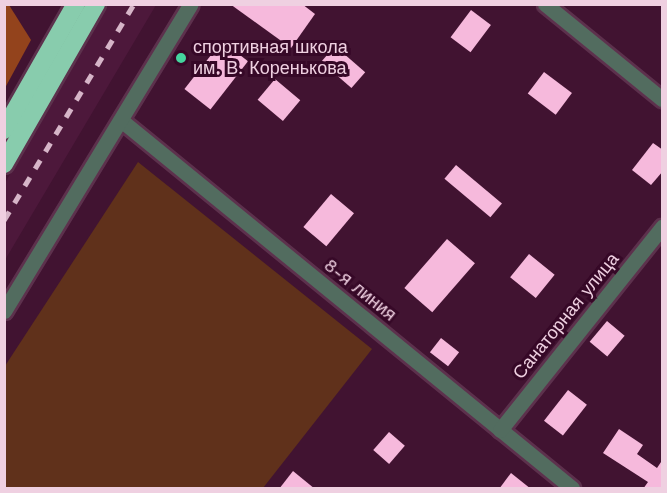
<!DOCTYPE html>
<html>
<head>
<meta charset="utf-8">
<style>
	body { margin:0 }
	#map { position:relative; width:667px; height:493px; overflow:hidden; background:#411331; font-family:"Work Sans",sans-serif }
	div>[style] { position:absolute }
	.built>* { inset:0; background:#4d183b }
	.green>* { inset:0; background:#60311b }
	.forest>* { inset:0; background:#93431c }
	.building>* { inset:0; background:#f6b9dc; transform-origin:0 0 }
	.roads { filter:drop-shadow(2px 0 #5d314d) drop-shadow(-2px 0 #5d314d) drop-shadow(0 2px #5d314d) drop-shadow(0 -2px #5d314d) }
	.minor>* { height:15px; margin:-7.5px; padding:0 7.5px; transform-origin:7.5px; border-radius:7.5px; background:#526c5f }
	.highway>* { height:18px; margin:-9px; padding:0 9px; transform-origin:9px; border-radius:9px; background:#88ccad }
	.rail>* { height:4.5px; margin-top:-2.25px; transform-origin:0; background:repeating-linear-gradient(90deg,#d6b5c8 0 10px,transparent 0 20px) }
	.dots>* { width:16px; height:16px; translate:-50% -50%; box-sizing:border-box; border:3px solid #360827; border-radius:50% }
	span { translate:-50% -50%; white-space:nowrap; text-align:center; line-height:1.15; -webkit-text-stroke:6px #360827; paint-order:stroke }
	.poi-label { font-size:18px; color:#efd0e1 }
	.left { translate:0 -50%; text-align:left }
	.street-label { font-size:18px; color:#efd0e1 }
	.frame { position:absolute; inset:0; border:6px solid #efd0e1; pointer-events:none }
</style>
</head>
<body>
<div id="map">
	<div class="built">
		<i style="clip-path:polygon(108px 5px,156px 5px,5px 260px,5px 183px)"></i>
	</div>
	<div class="green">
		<i style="clip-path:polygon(138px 162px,372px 349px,263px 488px,5px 488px,5px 366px)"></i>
	</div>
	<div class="forest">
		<i style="clip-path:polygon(5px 4px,9px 5px,31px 40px,5px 88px)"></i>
	</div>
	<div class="building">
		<i style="clip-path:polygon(230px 4px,302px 4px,315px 14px,291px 48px)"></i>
		<i style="left:471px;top:10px;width:25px;height:34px;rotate:37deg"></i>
		<i style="left:222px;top:41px;width:33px;height:61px;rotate:38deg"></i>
		<i style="left:335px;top:46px;width:40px;height:21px;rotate:41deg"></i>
		<i style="left:544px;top:72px;width:35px;height:27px;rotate:37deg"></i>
		<i style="left:275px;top:79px;width:33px;height:27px;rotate:40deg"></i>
		<i style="clip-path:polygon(653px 143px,663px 150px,663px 171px,651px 185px,632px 170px)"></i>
		<i style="left:456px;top:165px;width:60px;height:18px;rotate:40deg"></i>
		<i style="left:331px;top:194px;width:30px;height:43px;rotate:40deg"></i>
		<i style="left:447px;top:239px;width:37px;height:65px;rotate:41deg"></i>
		<i style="left:529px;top:254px;width:33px;height:30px;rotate:39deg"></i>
		<i style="left:607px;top:321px;width:23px;height:27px;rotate:40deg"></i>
		<i style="left:441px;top:338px;width:23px;height:18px;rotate:38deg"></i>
		<i style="left:568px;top:390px;width:24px;height:39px;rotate:38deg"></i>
		<i style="clip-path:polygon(619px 429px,643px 445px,637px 454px,657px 468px,663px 459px,663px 489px,643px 489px,648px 482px,603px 453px)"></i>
		<i style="left:389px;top:432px;width:21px;height:24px;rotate:41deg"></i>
		<i style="clip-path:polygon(293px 471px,315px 489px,279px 489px)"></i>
		<i style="clip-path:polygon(511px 473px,531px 489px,499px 489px)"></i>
	</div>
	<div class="roads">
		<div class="minor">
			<i style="left:545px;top:4px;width:151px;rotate:39.1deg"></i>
			<i style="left:122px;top:121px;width:581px;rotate:39.2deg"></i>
			<i style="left:4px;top:311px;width:359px;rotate:-58.7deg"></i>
			<i style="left:500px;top:430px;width:260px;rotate:-51.4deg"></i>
		</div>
		<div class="highway">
			<i style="left:4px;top:130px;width:145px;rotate:-60.3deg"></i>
			<i style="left:4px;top:164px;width:185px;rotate:-60.1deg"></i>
		</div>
	</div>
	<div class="rail">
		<i style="left:4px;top:220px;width:252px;rotate:-59deg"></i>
	</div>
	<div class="dots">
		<i style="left:181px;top:58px;background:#45d49e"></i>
	</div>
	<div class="poi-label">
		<span class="left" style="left:193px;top:58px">спортивная школа<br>им. В. Коренькова</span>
	</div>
	<div class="street-label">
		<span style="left:360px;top:290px;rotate:39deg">8-я линия</span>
		<span style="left:566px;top:316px;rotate:-51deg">Санаторная улица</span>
	</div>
	<div class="frame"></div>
</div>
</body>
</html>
